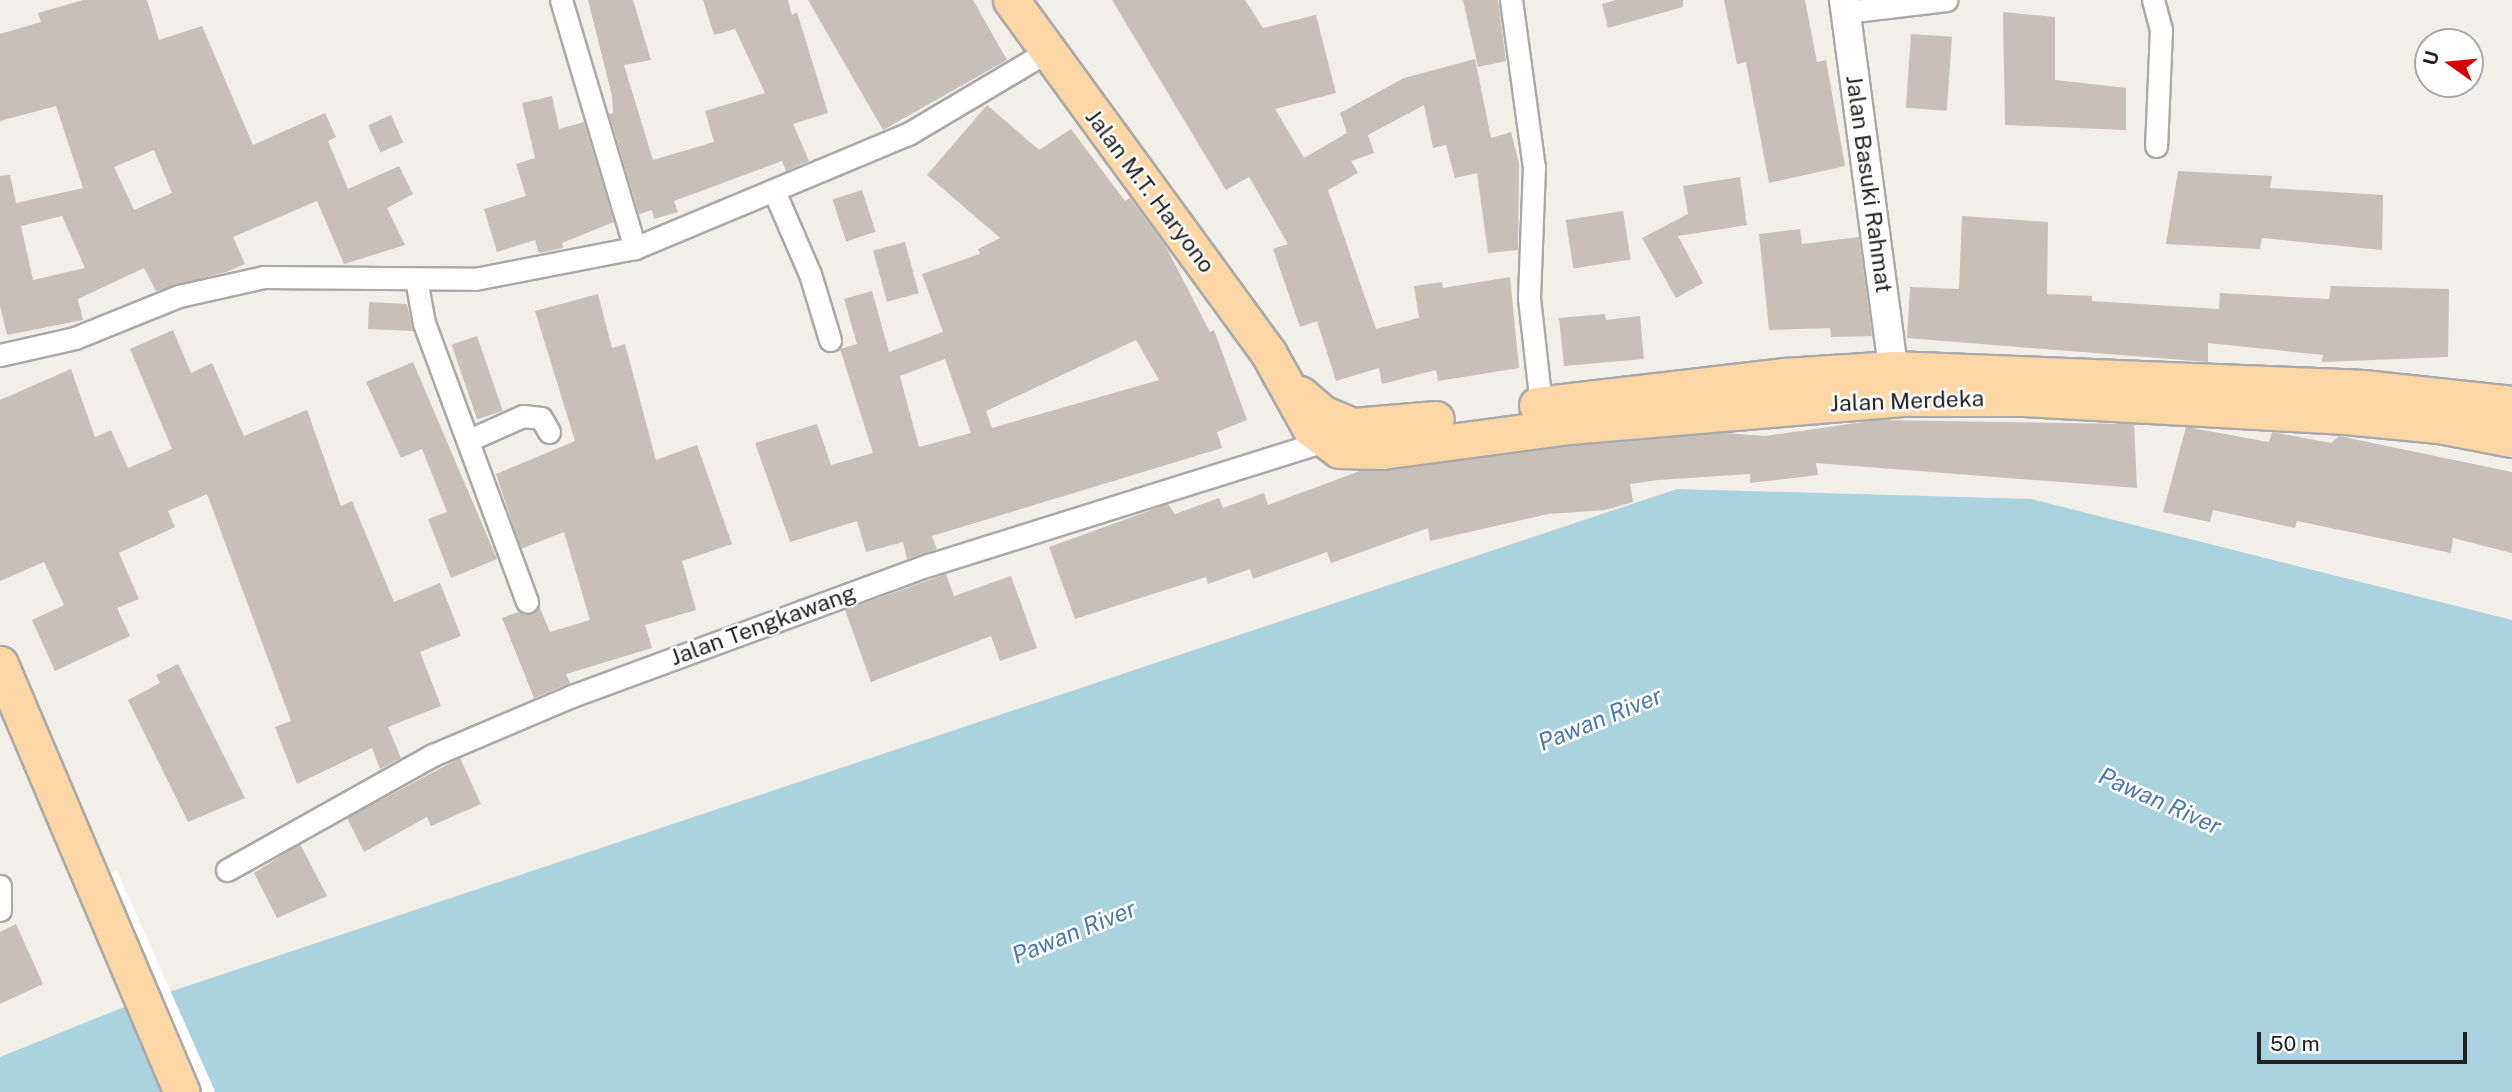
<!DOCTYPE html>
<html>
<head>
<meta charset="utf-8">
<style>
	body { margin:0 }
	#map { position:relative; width:2512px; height:1092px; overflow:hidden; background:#f2efe9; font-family:"Public Sans",sans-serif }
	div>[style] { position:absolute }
	.water>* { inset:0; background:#aad3df }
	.pier>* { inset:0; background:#fff; transform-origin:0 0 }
	.building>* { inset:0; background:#c7bfb8; transform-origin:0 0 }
	.roads { filter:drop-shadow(2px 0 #a9a9a9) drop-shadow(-2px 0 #a9a9a9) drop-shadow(0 2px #a9a9a9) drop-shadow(0 -2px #a9a9a9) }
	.minor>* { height:21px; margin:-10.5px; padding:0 10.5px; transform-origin:10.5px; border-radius:10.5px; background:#fff }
	.tertiary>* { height:28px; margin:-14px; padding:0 14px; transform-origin:14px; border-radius:14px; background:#fff }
	.primary>* { height:35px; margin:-17.5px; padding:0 17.5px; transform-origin:17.5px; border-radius:17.5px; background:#fcd6a4 }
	span { translate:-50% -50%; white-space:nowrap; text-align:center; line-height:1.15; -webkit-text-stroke:5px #fff; paint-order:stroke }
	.street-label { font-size:23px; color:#222 }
	.water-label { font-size:24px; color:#4a7aab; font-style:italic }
	.north { position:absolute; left:2414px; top:28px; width:70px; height:70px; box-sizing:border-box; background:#fff; border:2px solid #a7a7a7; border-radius:50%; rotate:285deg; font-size:19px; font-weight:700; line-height:28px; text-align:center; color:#222 }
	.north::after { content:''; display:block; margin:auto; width:24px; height:32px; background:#d40000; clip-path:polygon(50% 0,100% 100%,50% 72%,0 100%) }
	.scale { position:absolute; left:2257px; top:1032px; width:210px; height:32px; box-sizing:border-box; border:4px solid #222; border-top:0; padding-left:9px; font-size:21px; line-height:24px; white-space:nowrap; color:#222; -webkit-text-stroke:5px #fff; paint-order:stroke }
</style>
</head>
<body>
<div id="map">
	<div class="water">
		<i style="clip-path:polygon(1677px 489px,2031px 499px,2512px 620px,2512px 1092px,0 1092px,0 1057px,124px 1007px)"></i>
	</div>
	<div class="pier">
		<i style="left:117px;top:871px;width:241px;height:41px;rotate:66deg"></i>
	</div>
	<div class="building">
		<i style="clip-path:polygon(evenodd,83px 0,147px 0,159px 40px,202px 26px,253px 145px,325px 113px,336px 137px,328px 141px,348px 189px,399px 166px,413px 194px,387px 208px,405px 245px,344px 264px,317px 201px,233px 237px,245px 264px,226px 272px,156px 291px,144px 268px,78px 299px,83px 320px,7px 335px,0 306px,0 176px,10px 175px,16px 203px,83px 188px,56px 106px,0 121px,0 34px,41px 22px,38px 13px,83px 0,154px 150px,172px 193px,134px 210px,114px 167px,154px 150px,83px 0,62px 216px,85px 268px,33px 280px,21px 226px,62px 216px)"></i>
		<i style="clip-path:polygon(588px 0,633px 0,651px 60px,624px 65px,653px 160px,714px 142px,705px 111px,765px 93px,735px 29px,714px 35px,703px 0,788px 0,792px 15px,797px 12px,828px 113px,793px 124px,809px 161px,786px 171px,782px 161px,674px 201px,678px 212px,654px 219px,652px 210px,639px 214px,609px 114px,613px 113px,612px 96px)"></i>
		<i style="clip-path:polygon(808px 0,973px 0,1007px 60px,883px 130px)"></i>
		<i style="clip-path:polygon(1112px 0,1245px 0,1263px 28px,1316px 15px,1336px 93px,1275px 109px,1304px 158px,1347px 133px,1340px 113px,1404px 78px,1475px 59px,1491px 138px,1511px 132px,1519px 163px,1518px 250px,1488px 253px,1477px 173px,1455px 178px,1446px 145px,1433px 148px,1424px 105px,1368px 135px,1374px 153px,1351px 161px,1358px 173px,1328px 190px,1376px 329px,1419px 318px,1414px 286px,1442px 282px,1443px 288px,1510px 277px,1519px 368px,1438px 381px,1436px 370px,1382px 384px,1379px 368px,1336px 381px,1317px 321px,1300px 327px,1273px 249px,1288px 244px,1249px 177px,1226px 190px)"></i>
		<i style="clip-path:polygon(1463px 0,1498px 0,1506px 61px,1478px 67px)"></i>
		<i style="clip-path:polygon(1616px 0,1683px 0,1683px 7px,1608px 28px,1602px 4px)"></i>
		<i style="clip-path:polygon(1724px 0,1805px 0,1817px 62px,1826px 60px,1845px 166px,1769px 183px,1746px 62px,1737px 64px)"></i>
		<i style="clip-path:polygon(2003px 12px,2055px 17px,2055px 80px,2126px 88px,2126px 130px,2005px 125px)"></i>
		<i style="left:1911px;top:34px;width:41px;height:74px;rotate:4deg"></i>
		<i style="clip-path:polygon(552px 96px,559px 129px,584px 122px,614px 222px,562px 243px,563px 248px,539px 253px,535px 240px,497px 252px,484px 209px,526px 196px,516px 164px,535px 158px,522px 103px)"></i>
		<i style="clip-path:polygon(evenodd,987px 105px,1039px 150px,1071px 129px,1125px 201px,1130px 198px,1166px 247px,1210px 332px,1214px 330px,1247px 420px,1217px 432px,1222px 448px,932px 536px,937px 549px,907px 559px,903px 542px,866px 552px,857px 521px,790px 542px,755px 443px,817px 424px,831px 465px,873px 453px,840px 349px,857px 344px,844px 299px,872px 291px,889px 352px,943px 332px,922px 274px,980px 254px,978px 249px,1000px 238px,927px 175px,987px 105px,1136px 340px,1159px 380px,992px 428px,986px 411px,1136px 340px,987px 105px,945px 359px,971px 433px,919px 447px,900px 376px,945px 359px)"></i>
		<i style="left:391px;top:115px;width:30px;height:25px;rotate:66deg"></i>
		<i style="clip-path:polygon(2178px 171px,2272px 176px,2270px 188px,2383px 195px,2382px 250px,2262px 238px,2260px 249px,2166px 244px)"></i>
		<i style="clip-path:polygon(1740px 177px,1747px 225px,1678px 236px,1703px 283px,1676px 298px,1642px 238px,1688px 214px,1683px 186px)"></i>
		<i style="left:862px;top:190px;width:44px;height:31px;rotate:72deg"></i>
		<i style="left:1623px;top:211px;width:49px;height:58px;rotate:81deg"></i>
		<i style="clip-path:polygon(1962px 216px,2048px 222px,2047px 294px,2092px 296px,2092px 301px,2219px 309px,2220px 293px,2329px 299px,2331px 286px,2449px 289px,2448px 357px,2322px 362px,2323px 355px,2208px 343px,2208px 362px,1907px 338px,1910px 287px,1959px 289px)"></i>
		<i style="clip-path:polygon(1800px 229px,1802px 244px,1859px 237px,1872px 336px,1831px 337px,1830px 328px,1769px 330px,1759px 234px)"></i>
		<i style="left:905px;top:242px;width:53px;height:33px;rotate:75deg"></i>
		<i style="clip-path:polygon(598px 294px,612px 348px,625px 344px,656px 460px,697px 445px,732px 544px,682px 561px,696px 610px,645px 625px,652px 648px,566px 674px,570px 683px,534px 698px,502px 618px,518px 612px,531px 614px,539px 606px,550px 632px,590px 620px,564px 532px,521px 549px,496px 474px,575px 441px,535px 311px)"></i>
		<i style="clip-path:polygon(369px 302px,407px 304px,413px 331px,368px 329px)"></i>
		<i style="clip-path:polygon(1605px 314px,1606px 320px,1640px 316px,1644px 359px,1564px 366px,1559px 318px)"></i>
		<i style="clip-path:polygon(173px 330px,191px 373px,212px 363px,244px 436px,307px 410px,341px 506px,352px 501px,394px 602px,440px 583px,461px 636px,420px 652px,441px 706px,388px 727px,401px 758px,380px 769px,372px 748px,297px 784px,275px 727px,291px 721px,207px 494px,168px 511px,175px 527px,119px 553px,139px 599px,117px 608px,130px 636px,55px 671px,32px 620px,64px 605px,44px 562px,0 581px,0 400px,71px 369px,95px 437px,111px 430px,128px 468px,172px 449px,130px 349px)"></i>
		<i style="left:477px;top:336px;width:79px;height:27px;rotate:71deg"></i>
		<i style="clip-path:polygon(413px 362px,497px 559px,451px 578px,428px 519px,447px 512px,422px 449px,401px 458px,366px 382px)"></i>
		<i style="clip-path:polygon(1877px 420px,2134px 424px,2137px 488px,1816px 463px,1818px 475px,1750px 483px,1750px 474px,1658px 480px,1630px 484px,1633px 502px,1605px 510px,1548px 514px,1430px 541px,1428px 528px,1331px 563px,1327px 552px,1253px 579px,1250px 569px,1208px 584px,1206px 577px,1075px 619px,1049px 547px,1168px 504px,1175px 514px,1219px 498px,1223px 508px,1264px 493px,1268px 505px,1360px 471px,1571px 446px,1725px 433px,1765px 436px)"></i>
		<i style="clip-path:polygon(2186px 427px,2269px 442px,2272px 432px,2331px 443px,2339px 436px,2512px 472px,2512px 553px,2453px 538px,2451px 553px,2297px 521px,2295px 528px,2213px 510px,2210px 522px,2163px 512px)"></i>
		<i style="clip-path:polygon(946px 574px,954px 596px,1011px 576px,1037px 648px,1000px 661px,991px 636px,871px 682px,845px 610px)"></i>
		<i style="clip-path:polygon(178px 664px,245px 798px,188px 822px,128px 700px,160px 683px,156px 675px)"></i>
		<i style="clip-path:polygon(460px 758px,481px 804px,431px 826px,427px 817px,364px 852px,347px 818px)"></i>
		<i style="clip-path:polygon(300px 844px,327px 896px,277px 918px,254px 873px)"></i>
		<i style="clip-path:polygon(16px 924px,43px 984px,0 1004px,0 932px)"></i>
	</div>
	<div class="roads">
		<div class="minor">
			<i style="left:561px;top:0;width:259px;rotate:73.4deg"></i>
			<i style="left:1511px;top:0;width:169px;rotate:82.2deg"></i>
			<i style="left:1534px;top:167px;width:131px;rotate:92.2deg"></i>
			<i style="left:1529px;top:298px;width:108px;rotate:83.6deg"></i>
			<i style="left:2153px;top:0;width:30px;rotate:75deg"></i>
			<i style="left:2161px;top:29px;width:117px;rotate:92.4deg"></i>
			<i style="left:1846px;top:12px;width:101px;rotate:-6.8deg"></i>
			<i style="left:774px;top:191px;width:90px;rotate:66.6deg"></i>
			<i style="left:810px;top:274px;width:69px;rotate:73.1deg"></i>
			<i style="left:416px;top:279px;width:45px;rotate:79.7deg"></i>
			<i style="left:424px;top:323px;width:297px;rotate:69.7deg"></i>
			<i style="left:0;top:355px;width:77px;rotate:-12.8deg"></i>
			<i style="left:75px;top:338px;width:112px;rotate:-22deg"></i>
			<i style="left:179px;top:296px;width:87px;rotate:-12.6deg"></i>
			<i style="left:264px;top:277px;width:211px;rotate:0.5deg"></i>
			<i style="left:475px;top:279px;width:163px;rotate:-11deg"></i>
			<i style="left:635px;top:248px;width:296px;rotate:-22.7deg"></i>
			<i style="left:908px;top:134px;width:161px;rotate:-30.7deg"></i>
			<i style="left:469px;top:440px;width:59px;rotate:-24deg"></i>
			<i style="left:523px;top:416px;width:18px;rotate:6deg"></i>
			<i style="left:541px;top:418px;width:16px;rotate:60deg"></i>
			<i style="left:227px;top:870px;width:236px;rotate:-29.2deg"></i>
			<i style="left:433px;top:755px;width:151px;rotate:-23deg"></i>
			<i style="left:572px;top:696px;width:380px;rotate:-20.2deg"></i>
			<i style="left:929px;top:565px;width:414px;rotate:-17.4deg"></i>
			<i style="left:0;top:886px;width:24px;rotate:90deg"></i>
		</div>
		<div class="tertiary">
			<i style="left:1844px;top:0;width:372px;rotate:82.4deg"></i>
		</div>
		<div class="primary">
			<i style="left:1011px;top:0;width:438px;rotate:53.9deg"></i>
			<i style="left:1269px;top:354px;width:85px;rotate:61deg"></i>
			<i style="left:1310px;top:428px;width:36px;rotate:37deg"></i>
			<i style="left:1339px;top:450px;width:43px;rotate:1.3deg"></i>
			<i style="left:1382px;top:451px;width:189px;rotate:-7.6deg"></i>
			<i style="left:1569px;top:426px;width:332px;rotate:-4.8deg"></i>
			<i style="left:1900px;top:398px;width:124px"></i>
			<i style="left:2024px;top:398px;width:322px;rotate:3.2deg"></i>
			<i style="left:2345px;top:416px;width:94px;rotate:5.5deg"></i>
			<i style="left:2439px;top:425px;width:74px;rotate:10.9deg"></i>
			<i style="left:1300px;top:394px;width:29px;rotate:41deg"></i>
			<i style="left:1322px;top:413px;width:34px;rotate:23deg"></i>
			<i style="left:1353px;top:426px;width:83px;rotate:-4.8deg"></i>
			<i style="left:1537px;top:405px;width:250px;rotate:-6.7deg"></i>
			<i style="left:1785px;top:376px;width:108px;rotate:-3.7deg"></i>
			<i style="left:1893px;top:369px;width:470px;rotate:2.3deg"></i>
			<i style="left:2363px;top:388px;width:150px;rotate:6.1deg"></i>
			<i style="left:0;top:664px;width:465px;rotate:67deg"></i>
		</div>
	</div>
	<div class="street-label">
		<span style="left:1869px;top:184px;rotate:82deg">Jalan Basuki Rahmat</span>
		<span style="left:1150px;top:191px;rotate:53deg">Jalan M.T. Haryono</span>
		<span style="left:1907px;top:401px;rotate:-2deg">Jalan Merdeka</span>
		<span style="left:763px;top:625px;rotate:-20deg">Jalan Tengkawang</span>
	</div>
	<div class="water-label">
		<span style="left:1600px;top:719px;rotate:-22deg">Pawan River</span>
		<span style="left:2160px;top:801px;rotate:24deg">Pawan River</span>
		<span style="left:1074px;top:932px;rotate:-22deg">Pawan River</span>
	</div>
	<div class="north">U</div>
	<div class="scale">50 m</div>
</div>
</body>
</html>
